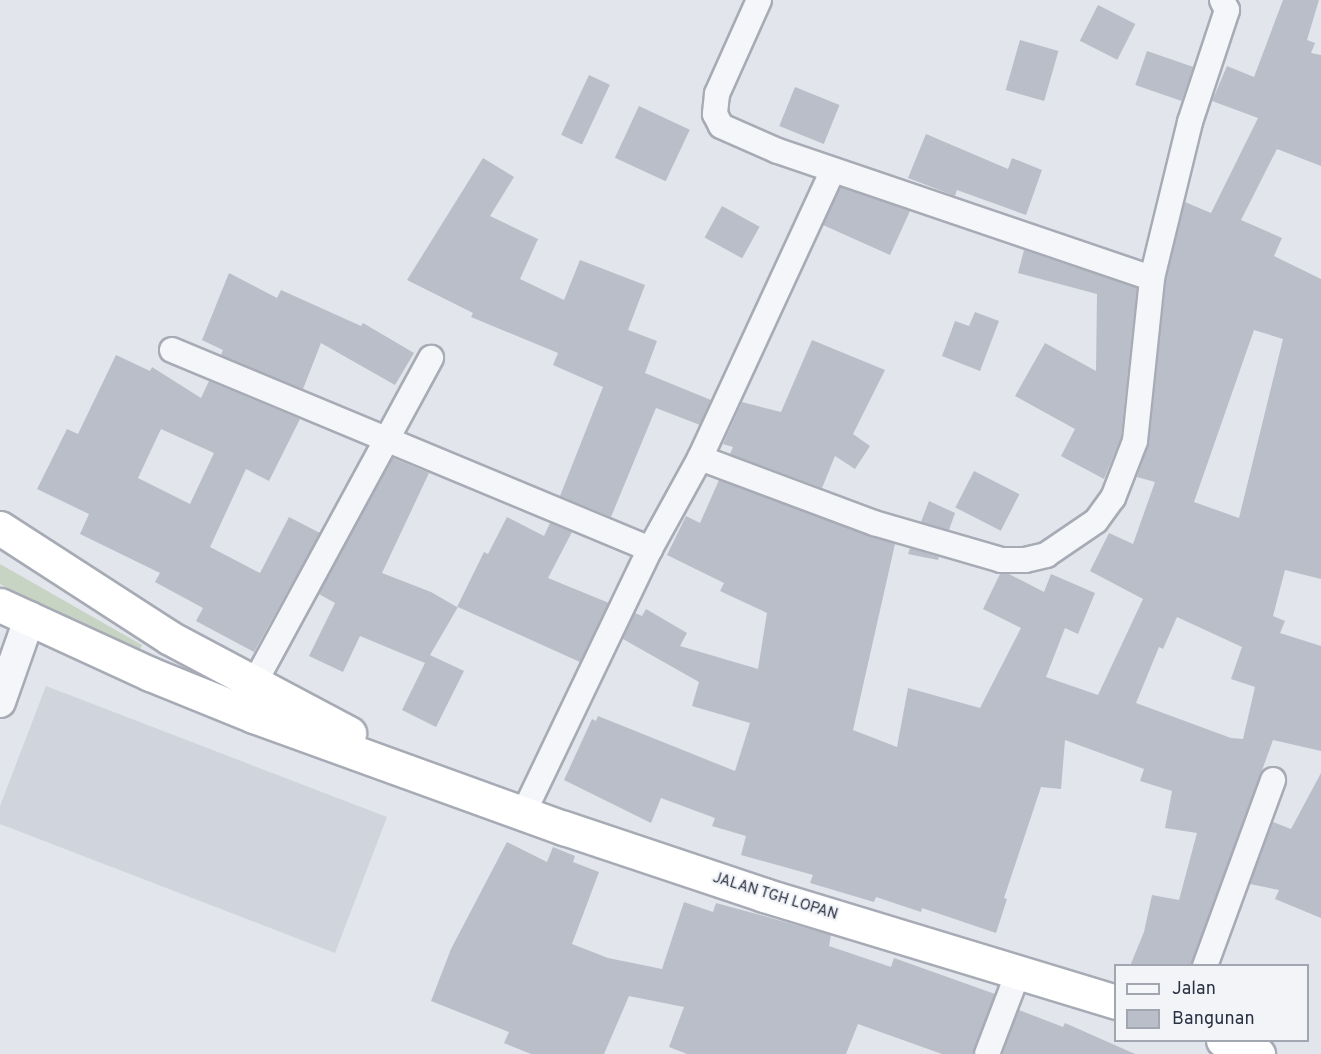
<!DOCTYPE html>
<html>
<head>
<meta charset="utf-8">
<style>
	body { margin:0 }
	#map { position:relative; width:1321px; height:1054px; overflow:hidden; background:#e2e5eb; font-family:Overpass,sans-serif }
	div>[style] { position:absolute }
	.built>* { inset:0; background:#d0d4dd }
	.green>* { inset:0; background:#c7d4c4 }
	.building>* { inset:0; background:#babec8; transform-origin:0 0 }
	.roads { filter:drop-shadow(2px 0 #a7abb5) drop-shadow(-2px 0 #a7abb5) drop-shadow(0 2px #a7abb5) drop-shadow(0 -2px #a7abb5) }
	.minor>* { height:24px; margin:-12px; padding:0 12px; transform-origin:12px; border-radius:12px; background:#f5f6f9 }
	.tertiary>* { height:30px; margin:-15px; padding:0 15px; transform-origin:15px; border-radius:15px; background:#f5f6f9 }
	.trunk>* { height:33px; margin:-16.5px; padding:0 16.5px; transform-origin:16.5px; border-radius:16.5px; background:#fff }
	span { translate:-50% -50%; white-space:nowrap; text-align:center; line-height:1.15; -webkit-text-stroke:4.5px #f2f4f8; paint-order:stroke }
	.street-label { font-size:15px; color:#2a3143 }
	.legend { position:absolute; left:1114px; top:964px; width:195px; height:78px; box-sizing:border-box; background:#f2f4f8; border:2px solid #a2a6b0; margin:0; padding:8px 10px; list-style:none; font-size:18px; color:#2a3143 }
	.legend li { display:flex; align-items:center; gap:12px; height:30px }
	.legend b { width:30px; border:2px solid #a2a6b0 }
</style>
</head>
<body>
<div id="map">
	<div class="built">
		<i style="clip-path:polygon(46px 686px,387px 817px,335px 953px,0 824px,0 806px)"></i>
	</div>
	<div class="green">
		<i style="clip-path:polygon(0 564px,142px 645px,136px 657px,0 584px)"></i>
	</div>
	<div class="building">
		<i style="clip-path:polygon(evenodd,1283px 0,1319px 0,1307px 40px,1315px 43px,1311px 53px,1321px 55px,1321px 166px,1277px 149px,1241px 220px,1282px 238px,1274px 256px,1321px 279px,1321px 579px,1285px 570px,1273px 616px,1285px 621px,1280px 633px,1321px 646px,1321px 751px,1273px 740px,1191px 966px,1130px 966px,1144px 932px,1152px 895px,1179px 900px,1197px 833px,1165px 828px,1172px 791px,1140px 781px,1144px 769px,1065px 740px,1061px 789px,1041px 787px,1004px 898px,1007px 899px,996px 933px,922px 908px,921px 912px,876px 897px,874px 902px,810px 883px,813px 875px,741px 855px,746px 836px,712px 826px,715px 818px,661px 798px,651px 823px,564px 780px,592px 719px,596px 721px,598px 716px,735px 771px,750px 723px,692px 706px,699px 682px,623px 639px,635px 613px,642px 616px,646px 609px,687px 633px,680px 646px,758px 669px,767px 613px,720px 591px,724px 583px,667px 555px,686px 516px,700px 523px,719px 480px,895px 544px,853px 730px,897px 747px,908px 688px,980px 708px,1021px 628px,983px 609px,1000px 574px,1009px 574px,1044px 592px,1051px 574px,1095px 593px,1078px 634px,1065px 628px,1046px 677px,1098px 695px,1143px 599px,1090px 571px,1109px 533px,1133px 544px,1155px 482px,1137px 477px,1149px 442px,1166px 280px,1185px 202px,1211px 213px,1258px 118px,1212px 101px,1227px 66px,1254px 77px,1283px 0,1254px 330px,1283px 339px,1239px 518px,1194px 502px,1254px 330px,1283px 0,1177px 617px,1242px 647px,1231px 679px,1255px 687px,1243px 739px,1231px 738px,1136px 703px,1159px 647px,1163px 649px,1177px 617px)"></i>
		<i style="left:1098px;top:5px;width:42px;height:40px;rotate:27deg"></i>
		<i style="left:1020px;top:40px;width:40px;height:52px;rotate:16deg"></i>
		<i style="left:1147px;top:51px;width:49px;height:36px;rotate:19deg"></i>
		<i style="left:589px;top:75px;width:23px;height:66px;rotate:25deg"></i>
		<i style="left:795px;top:87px;width:48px;height:42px;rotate:22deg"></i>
		<i style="left:639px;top:106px;width:56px;height:57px;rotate:25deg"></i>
		<i style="clip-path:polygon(926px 134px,1008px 169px,1012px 158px,1042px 170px,1026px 215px,957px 190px,955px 196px,908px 178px)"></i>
		<i style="clip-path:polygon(483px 158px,514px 177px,490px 216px,538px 239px,520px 279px,564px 300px,580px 260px,645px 285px,628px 330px,657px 341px,645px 373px,711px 400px,700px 425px,656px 408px,611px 517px,560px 496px,603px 387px,553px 365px,558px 353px,471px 317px,473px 313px,407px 280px)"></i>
		<i style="clip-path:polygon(841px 187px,910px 211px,890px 255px,823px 225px)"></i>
		<i style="left:722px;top:206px;width:43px;height:36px;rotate:29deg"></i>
		<i style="clip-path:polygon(1024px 250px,1137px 288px,1121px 438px,1104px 479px,1061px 456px,1075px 429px,1015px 396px,1045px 343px,1096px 371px,1097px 294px,1018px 273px)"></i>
		<i style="clip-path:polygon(229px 273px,277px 298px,281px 290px,361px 326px,363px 323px,414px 353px,395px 385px,321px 343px,303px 389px,221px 355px,223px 350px,202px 340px)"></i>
		<i style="clip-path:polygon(975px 312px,999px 321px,980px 371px,942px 356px,955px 321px,969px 326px)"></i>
		<i style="clip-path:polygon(812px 340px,885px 370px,853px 434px,870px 446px,855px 469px,835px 456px,822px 488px,730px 454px,733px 447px,723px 444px,742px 402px,781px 412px)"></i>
		<i style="clip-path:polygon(evenodd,116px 355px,150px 371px,152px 367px,201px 398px,209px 381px,300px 419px,269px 481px,246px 469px,210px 547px,260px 573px,289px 517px,320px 533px,254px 652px,196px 621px,203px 608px,155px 582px,160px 573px,80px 534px,89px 514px,37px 489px,67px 429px,78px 434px,116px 355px,161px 429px,214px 453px,190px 504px,138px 478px,161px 429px)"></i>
		<i style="clip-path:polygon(393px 458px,429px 473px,382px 573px,431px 592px,457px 607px,484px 552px,488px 554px,507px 517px,544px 536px,550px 523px,572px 532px,548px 578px,609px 603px,580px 662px,458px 607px,430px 655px,464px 671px,436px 727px,402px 710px,425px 663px,360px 636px,343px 672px,309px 656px,335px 603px,319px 594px)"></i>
		<i style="left:974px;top:471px;width:51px;height:41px;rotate:27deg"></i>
		<i style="clip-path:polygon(929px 501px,955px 513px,949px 530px,921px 522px)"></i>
		<i style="clip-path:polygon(910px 548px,939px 557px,938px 560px,908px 554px)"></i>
		<i style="clip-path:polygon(1321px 773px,1321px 918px,1275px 899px,1279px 890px,1250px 884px,1273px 822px,1291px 829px)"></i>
		<i style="clip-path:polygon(507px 842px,547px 862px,553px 847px,575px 856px,573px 862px,599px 872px,572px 944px,608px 958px,662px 969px,684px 902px,713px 912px,716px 903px,764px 916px,831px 935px,829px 946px,891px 967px,894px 958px,995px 994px,973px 1054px,942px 1054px,858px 1024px,846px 1054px,687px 1054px,669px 1047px,684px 1007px,629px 996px,604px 1054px,531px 1054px,504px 1043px,509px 1032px,431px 1001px,451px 949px)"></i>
		<i style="clip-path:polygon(1019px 1010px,1063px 1027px,1065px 1023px,1135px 1054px,1002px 1054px)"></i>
	</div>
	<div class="roads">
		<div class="minor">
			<i style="left:759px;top:0;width:103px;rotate:114.1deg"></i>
			<i style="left:717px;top:94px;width:20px;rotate:96deg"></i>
			<i style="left:715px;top:114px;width:13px;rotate:63deg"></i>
			<i style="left:721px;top:126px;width:62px;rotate:23.7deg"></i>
			<i style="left:778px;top:151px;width:395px;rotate:18.8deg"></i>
			<i style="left:172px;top:350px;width:518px;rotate:22.6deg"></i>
			<i style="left:700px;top:458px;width:186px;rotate:20.5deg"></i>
			<i style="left:874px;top:523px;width:132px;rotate:16.2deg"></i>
			<i style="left:1001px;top:560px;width:24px"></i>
			<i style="left:1025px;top:560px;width:22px;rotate:-13deg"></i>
			<i style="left:1046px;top:555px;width:60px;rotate:-34.2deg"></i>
			<i style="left:1096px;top:521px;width:29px;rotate:-54deg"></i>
			<i style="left:1113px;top:498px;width:61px;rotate:-68.9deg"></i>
			<i style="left:1135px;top:441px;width:164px;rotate:-84deg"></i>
			<i style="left:1152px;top:278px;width:161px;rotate:-76.3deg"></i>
			<i style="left:1190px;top:122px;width:118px;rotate:-71.7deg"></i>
			<i style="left:1227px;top:10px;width:11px;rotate:-117deg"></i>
			<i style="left:255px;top:682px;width:369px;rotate:-61.5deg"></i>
			<i style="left:523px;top:814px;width:294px;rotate:-64.4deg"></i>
			<i style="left:650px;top:549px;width:104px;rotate:-61.2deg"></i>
			<i style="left:700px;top:458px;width:317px;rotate:-65.2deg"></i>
			<i style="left:1205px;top:966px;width:198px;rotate:-69.9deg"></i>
			<i style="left:987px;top:1054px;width:90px;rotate:-69.1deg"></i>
		</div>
		<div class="tertiary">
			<i style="left:0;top:702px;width:90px;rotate:-70.6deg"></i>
		</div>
		<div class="trunk">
			<i style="left:0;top:528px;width:202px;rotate:32.9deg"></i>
			<i style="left:170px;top:638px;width:203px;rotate:28deg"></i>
			<i style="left:0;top:605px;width:165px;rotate:24.7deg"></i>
			<i style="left:150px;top:674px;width:112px;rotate:22deg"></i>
			<i style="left:254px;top:716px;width:330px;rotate:19.9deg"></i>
			<i style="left:564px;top:828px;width:211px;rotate:18.5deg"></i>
			<i style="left:764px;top:895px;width:368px;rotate:16.9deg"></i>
			<i style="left:1223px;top:1040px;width:38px;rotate:22deg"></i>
		</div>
	</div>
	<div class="street-label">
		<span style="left:775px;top:897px;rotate:17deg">JALAN TGH LOPAN</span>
	</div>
	<ul class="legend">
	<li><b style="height:8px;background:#f5f6f9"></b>Jalan</li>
	<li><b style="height:16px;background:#babec8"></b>Bangunan</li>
	</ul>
</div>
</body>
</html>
